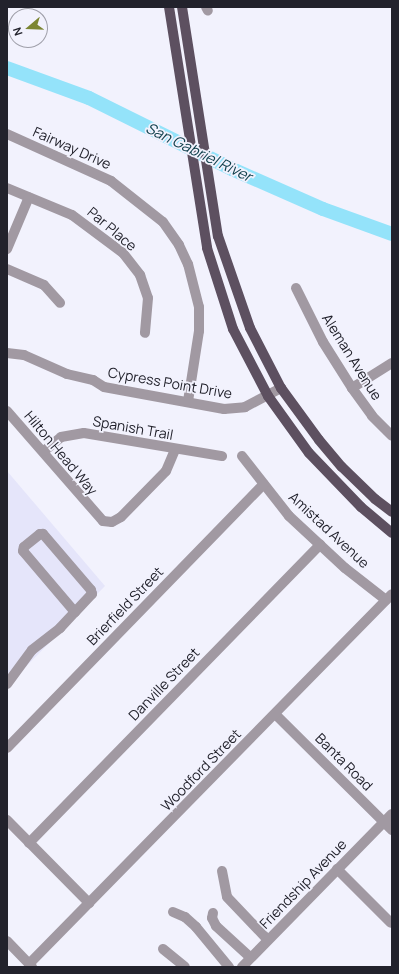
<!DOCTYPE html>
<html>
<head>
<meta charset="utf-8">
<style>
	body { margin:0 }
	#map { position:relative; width:399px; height:974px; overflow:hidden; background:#f2f2fd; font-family:Manrope,sans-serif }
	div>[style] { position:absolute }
	.built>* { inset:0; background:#e5e5fa }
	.river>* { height:14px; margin:-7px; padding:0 7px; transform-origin:7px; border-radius:7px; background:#94e3fa }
	.minor>* { height:10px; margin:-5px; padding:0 5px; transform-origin:5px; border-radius:5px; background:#a199a2 }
	.major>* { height:10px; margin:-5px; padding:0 5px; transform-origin:5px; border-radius:5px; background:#5d5060 }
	span { translate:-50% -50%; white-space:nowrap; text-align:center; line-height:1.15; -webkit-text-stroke:3.5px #f2f2fd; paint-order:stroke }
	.street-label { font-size:14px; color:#22222c }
	.water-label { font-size:15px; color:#0f3f4b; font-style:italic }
	.frame { position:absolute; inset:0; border:8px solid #22222c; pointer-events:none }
	.north { position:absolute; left:8px; top:8px; width:40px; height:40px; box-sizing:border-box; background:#f2f2fd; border:1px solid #9f9fa9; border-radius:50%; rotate:251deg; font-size:11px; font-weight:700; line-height:16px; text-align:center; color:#22222c }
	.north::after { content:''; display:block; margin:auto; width:14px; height:18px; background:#7c8633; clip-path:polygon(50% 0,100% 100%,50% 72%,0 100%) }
</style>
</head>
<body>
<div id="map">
	<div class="built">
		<i style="clip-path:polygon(7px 471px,105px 586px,7px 686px)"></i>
	</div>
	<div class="river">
		<i style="left:7px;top:68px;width:87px;rotate:20.1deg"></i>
		<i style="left:89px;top:98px;width:160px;rotate:26.4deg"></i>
		<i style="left:232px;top:169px;width:99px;rotate:23.7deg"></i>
		<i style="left:323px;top:209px;width:73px;rotate:19.9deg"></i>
	</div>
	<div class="minor">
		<i style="left:206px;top:7px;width:4px;rotate:63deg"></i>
		<i style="left:7px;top:134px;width:114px;rotate:24.3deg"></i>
		<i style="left:111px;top:181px;width:66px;rotate:38.3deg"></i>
		<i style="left:163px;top:222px;width:28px;rotate:55deg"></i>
		<i style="left:179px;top:245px;width:21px;rotate:65deg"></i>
		<i style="left:188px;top:264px;width:44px;rotate:75.7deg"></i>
		<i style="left:199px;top:307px;width:24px;rotate:90deg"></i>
		<i style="left:199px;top:331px;width:71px;rotate:98.9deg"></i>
		<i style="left:7px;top:188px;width:70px;rotate:22.6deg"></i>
		<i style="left:72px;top:215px;width:64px;rotate:36.7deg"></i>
		<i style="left:123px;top:253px;width:28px;rotate:52deg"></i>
		<i style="left:140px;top:275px;width:24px;rotate:71deg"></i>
		<i style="left:148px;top:298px;width:35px;rotate:95deg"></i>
		<i style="left:7px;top:249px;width:56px;rotate:-67.1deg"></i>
		<i style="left:7px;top:269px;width:40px;rotate:23.4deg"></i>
		<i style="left:44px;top:285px;width:24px;rotate:48deg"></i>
		<i style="left:296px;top:288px;width:60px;rotate:63.4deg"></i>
		<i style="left:323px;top:342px;width:54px;rotate:57.8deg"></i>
		<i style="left:352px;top:388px;width:34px;rotate:54deg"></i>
		<i style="left:372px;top:416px;width:28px;rotate:45deg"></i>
		<i style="left:7px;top:353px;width:17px;rotate:7deg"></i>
		<i style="left:24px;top:355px;width:47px;rotate:23.8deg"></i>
		<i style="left:67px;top:374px;width:27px;rotate:13deg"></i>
		<i style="left:93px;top:380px;width:13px;rotate:32deg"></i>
		<i style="left:104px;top:387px;width:122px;rotate:10.4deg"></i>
		<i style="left:224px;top:409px;width:21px;rotate:-5deg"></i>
		<i style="left:245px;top:407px;width:41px;rotate:-27.8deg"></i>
		<i style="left:352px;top:388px;width:47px;rotate:-32deg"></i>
		<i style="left:7px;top:411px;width:146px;rotate:48.9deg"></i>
		<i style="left:103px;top:521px;width:9px;rotate:6deg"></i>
		<i style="left:112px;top:522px;width:10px;rotate:-29deg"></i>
		<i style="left:121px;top:517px;width:64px;rotate:-45.6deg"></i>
		<i style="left:166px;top:471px;width:23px;rotate:-67deg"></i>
		<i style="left:44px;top:451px;width:22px;rotate:-39deg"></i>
		<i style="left:61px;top:437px;width:23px;rotate:-10deg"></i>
		<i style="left:84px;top:433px;width:140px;rotate:9.5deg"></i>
		<i style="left:242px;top:456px;width:76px;rotate:51.9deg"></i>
		<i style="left:289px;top:516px;width:76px;rotate:42.9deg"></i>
		<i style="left:345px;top:568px;width:52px;rotate:38deg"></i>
		<i style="left:7px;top:684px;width:42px;rotate:-53.7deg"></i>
		<i style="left:32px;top:650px;width:36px;rotate:-38deg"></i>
		<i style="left:60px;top:628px;width:22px;rotate:-47deg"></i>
		<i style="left:75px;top:612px;width:25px;rotate:-47deg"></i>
		<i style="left:92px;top:594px;width:4px;rotate:-104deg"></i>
		<i style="left:91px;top:590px;width:74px;rotate:-130.6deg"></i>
		<i style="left:43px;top:534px;width:3px;rotate:180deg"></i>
		<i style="left:40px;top:534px;width:21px;rotate:141deg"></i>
		<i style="left:24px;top:547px;width:4px;rotate:104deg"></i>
		<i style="left:23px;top:551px;width:80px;rotate:49.6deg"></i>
		<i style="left:275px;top:714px;width:165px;rotate:44.8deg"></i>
		<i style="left:7px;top:748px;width:368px;rotate:-45.8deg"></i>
		<i style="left:7px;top:820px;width:117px;rotate:45.3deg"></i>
		<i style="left:29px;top:843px;width:417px;rotate:-45.7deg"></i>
		<i style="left:337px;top:869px;width:76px;rotate:45deg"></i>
		<i style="left:222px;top:871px;width:26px;rotate:79deg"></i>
		<i style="left:227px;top:897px;width:59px;rotate:46.4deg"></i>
		<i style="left:173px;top:912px;width:13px;rotate:23deg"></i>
		<i style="left:185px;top:917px;width:15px;rotate:42deg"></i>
		<i style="left:196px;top:927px;width:52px;rotate:50.5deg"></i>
		<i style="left:213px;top:913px;width:5px;rotate:101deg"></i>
		<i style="left:212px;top:918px;width:9px;rotate:63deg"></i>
		<i style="left:216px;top:926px;width:47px;rotate:42.4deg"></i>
		<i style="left:7px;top:941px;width:36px;rotate:46deg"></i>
		<i style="left:163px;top:949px;width:28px;rotate:39deg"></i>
		<i style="left:29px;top:964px;width:518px;rotate:-45.55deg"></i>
		<i style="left:242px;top:967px;width:214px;rotate:-45.6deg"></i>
	</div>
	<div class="major">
		<i style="left:169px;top:7px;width:244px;rotate:81deg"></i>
		<i style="left:207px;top:248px;width:85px;rotate:72.2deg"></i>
		<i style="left:233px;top:329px;width:76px;rotate:62.4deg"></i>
		<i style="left:268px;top:396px;width:70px;rotate:54.3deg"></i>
		<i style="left:309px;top:453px;width:75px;rotate:46.1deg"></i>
		<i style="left:361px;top:507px;width:40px;rotate:40deg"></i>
		<i style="left:182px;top:7px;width:232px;rotate:81.1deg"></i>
		<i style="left:218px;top:236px;width:97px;rotate:70.8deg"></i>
		<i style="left:250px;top:328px;width:68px;rotate:62.7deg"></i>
		<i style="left:281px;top:388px;width:64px;rotate:53.8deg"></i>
		<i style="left:319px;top:440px;width:35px;rotate:50deg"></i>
		<i style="left:342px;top:467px;width:46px;rotate:44.1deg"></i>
		<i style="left:375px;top:499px;width:21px;rotate:37deg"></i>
	</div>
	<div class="street-label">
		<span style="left:72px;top:148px;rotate:24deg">Fairway Drive</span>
		<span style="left:112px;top:229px;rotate:40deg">Par Place</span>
		<span style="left:352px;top:357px;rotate:58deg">Aleman Avenue</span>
		<span style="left:170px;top:383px;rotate:10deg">Cypress Point Drive</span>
		<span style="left:133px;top:428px;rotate:10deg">Spanish Trail</span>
		<span style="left:61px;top:453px;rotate:50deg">Hilton Head Way</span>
		<span style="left:329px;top:530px;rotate:43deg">Amistad Avenue</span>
		<span style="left:125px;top:606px;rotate:-46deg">Brierfield Street</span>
		<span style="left:164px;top:684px;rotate:-46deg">Danville Street</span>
		<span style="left:344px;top:762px;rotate:45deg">Banta Road</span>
		<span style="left:201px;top:770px;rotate:-46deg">Woodford Street</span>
		<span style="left:303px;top:884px;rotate:-46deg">Friendship Avenue</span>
	</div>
	<div class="water-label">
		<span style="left:199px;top:152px;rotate:26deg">San Gabriel River</span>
	</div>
	<div class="frame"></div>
	<div class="north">N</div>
</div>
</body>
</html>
